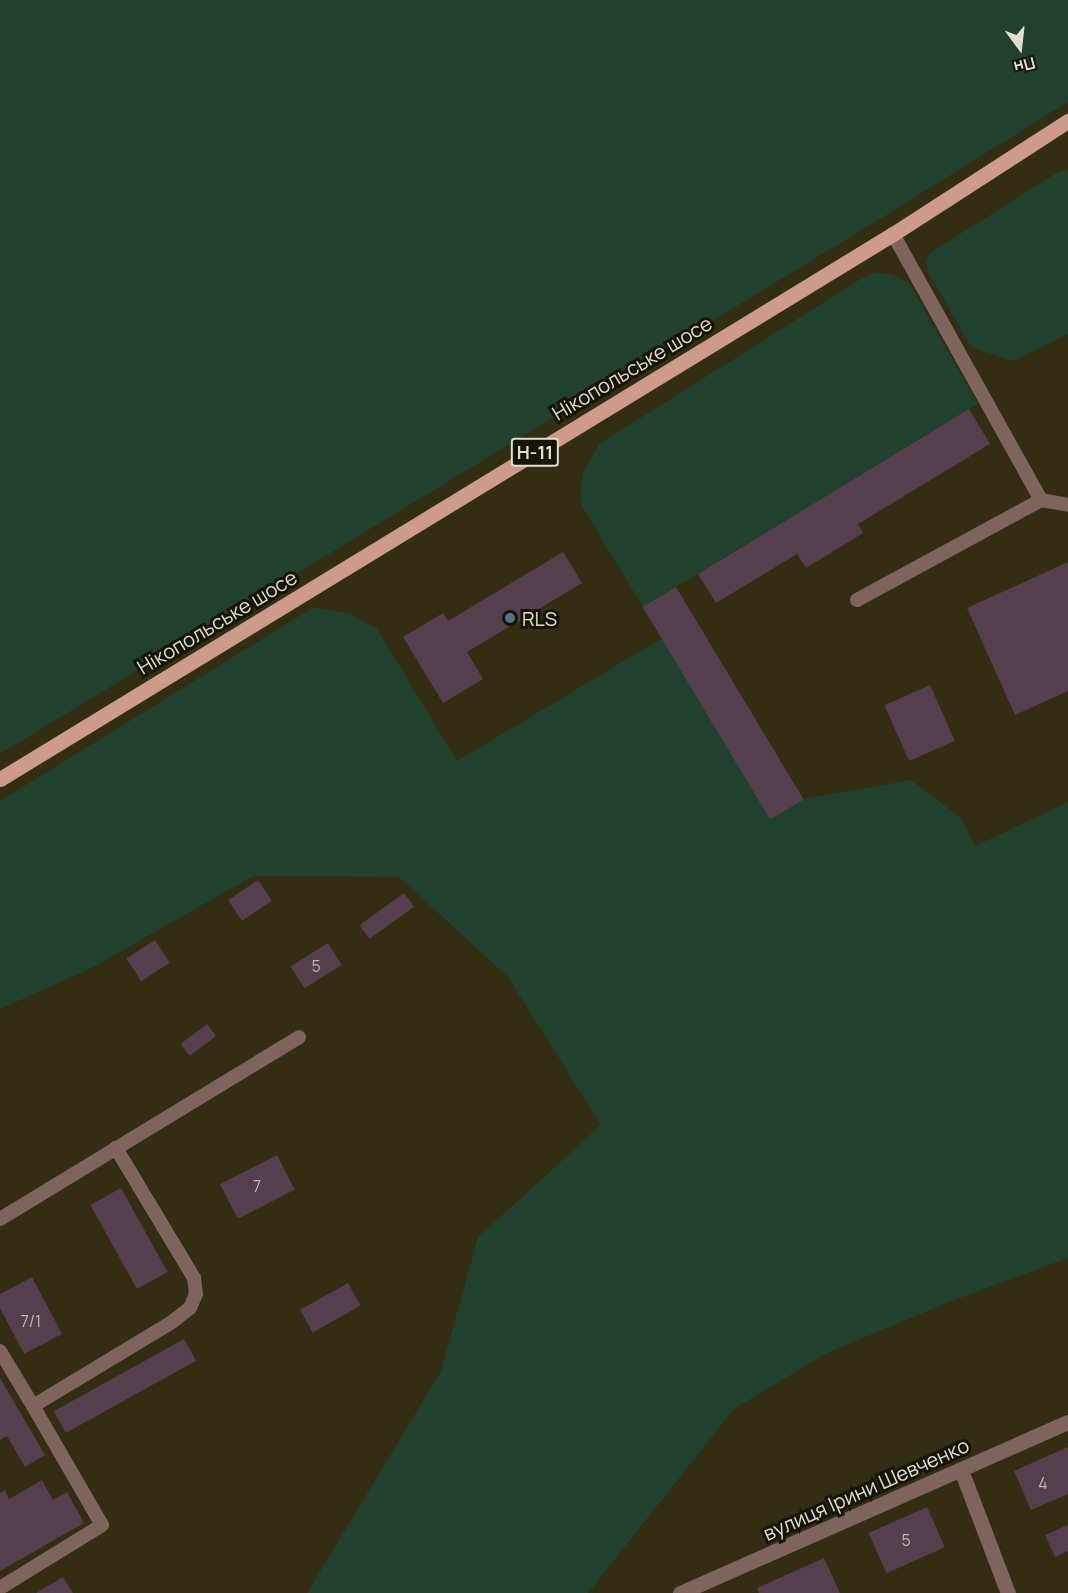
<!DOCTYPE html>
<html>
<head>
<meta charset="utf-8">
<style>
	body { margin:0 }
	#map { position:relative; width:1068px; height:1593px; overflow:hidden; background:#322d13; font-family:Manrope,sans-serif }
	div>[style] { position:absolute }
	.green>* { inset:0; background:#21402d }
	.building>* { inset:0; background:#553e4e; transform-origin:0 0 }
	.service>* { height:14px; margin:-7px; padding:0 7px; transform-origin:7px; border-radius:7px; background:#7e645d }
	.minor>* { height:15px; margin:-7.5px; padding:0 7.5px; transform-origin:7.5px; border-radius:7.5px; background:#7e645d }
	.primary>* { height:15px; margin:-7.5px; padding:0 7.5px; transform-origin:7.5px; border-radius:7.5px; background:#ce9a8b }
	.dots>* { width:16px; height:16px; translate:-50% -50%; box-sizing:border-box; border:3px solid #17150a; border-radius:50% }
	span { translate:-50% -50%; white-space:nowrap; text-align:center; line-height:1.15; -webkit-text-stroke:6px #17150a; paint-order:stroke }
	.number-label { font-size:16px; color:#beb6af }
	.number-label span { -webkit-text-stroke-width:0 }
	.shield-label span { padding:2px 4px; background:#17150a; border:2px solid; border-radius:4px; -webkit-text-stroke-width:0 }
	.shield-label { font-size:18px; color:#e1decf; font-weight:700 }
	.street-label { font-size:20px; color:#e1decf }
	.poi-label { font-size:20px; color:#e1decf }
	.left { translate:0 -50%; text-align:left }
	.north { position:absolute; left:990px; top:18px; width:60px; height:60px; -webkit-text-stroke:4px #17150a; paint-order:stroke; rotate:165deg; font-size:16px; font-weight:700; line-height:24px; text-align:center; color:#e1decf }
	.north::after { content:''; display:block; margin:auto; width:21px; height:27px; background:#e1decf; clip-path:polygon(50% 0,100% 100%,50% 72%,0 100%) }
</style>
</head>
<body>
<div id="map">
	<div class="green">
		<i style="clip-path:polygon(0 0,1068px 0,1068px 102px,880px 219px,0 754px)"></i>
		<i style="clip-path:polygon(1068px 170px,1068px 334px,1013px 361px,971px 347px,928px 272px,926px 261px,930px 253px,1058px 172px)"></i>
		<i style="clip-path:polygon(876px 272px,893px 275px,909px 283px,978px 404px,643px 607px,582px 506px,580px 489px,584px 471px,599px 444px,859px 280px)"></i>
		<i style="clip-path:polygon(314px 607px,351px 614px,377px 629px,457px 761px,662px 638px,771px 819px,804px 799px,911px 780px,961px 818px,975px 846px,1068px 802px,1068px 1258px,949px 1302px,827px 1353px,734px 1409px,588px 1593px,307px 1593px,441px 1371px,478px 1237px,601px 1125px,508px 977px,399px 877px,253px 876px,90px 969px,0 1009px,0 801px)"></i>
	</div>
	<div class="building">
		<i style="clip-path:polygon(969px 409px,990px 444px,858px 524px,863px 533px,806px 568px,797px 554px,716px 603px,698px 574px)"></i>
		<i style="clip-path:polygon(563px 552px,582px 583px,467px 652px,483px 679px,443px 703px,403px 637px,443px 613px,448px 621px)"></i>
		<i style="clip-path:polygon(1068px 562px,1068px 691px,1015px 715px,967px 608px)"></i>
		<i style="left:676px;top:587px;width:248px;height:39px;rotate:59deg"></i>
		<i style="left:930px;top:685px;width:61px;height:50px;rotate:66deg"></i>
		<i style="left:258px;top:880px;width:25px;height:36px;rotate:56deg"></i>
		<i style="left:404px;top:893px;width:17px;height:55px;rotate:54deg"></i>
		<i style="left:155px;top:940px;width:27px;height:34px;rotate:57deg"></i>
		<i style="left:328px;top:943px;width:26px;height:44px;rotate:58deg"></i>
		<i style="left:207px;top:1024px;width:15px;height:33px;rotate:53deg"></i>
		<i style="left:277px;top:1155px;width:39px;height:64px;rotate:63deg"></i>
		<i style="left:121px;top:1188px;width:96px;height:35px;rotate:61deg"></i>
		<i style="clip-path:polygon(32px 1277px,62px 1334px,24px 1354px,0 1308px,0 1294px)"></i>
		<i style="left:348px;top:1283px;width:26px;height:55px;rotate:61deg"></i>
		<i style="left:184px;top:1339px;width:25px;height:149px;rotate:61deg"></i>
		<i style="clip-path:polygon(0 1378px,45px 1455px,25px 1467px,7px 1436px,0 1440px)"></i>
		<i style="clip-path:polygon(1068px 1447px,1068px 1494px,1031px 1510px,1014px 1471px)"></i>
		<i style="clip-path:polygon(42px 1480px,53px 1500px,67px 1492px,84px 1523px,0 1571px,0 1493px,5px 1490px,9px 1499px)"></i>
		<i style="left:927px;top:1507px;width:44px;height:64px;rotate:66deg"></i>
		<i style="clip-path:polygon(1068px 1525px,1068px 1551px,1055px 1557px,1045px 1535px)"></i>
		<i style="clip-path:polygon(824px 1558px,840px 1593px,759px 1593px,757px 1588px)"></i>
		<i style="clip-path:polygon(63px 1577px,73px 1593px,36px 1593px)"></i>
	</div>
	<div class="service">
		<i style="left:1041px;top:500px;width:27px;rotate:10deg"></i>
		<i style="left:857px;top:600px;width:209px;rotate:-28.5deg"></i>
		<i style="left:1041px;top:500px;width:304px;rotate:-119.1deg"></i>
		<i style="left:0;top:1219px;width:350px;rotate:-31.3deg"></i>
		<i style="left:0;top:1351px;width:64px;rotate:59deg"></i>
		<i style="left:0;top:1588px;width:120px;rotate:-31.7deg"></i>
		<i style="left:102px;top:1525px;width:138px;rotate:-120.1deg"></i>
		<i style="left:33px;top:1406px;width:162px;rotate:-31.1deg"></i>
		<i style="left:172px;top:1322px;width:23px;rotate:-38deg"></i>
		<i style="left:190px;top:1308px;width:15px;rotate:-67deg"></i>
		<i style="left:196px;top:1294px;width:16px;rotate:-97deg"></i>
		<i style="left:194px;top:1278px;width:152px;rotate:-121deg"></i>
	</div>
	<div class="minor">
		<i style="left:961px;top:1470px;width:132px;rotate:69.1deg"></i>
		<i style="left:680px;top:1593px;width:424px;rotate:-23.8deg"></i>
	</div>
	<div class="primary">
		<i style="left:0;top:779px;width:1046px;rotate:-31.4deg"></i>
		<i style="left:893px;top:234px;width:208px;rotate:-32.9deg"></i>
	</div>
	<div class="dots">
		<i style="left:510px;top:618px;background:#5c6f8a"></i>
	</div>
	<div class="number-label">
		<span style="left:316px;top:966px">5</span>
		<span style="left:257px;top:1186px">7</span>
		<span style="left:31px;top:1321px">7/1</span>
		<span style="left:1043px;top:1483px">4</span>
		<span style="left:906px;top:1540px">5</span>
	</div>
	<div class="shield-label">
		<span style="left:535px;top:452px">Н-11</span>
	</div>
	<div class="street-label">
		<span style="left:632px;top:368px;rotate:-31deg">Нікопольське шосе</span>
		<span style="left:217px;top:622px;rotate:-31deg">Нікопольське шосе</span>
		<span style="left:866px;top:1489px;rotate:-24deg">вулиця Ірини Шевченко</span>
	</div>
	<div class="poi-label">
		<span class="left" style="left:522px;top:618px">RLS</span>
	</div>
	<div class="north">Пн</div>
</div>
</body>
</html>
